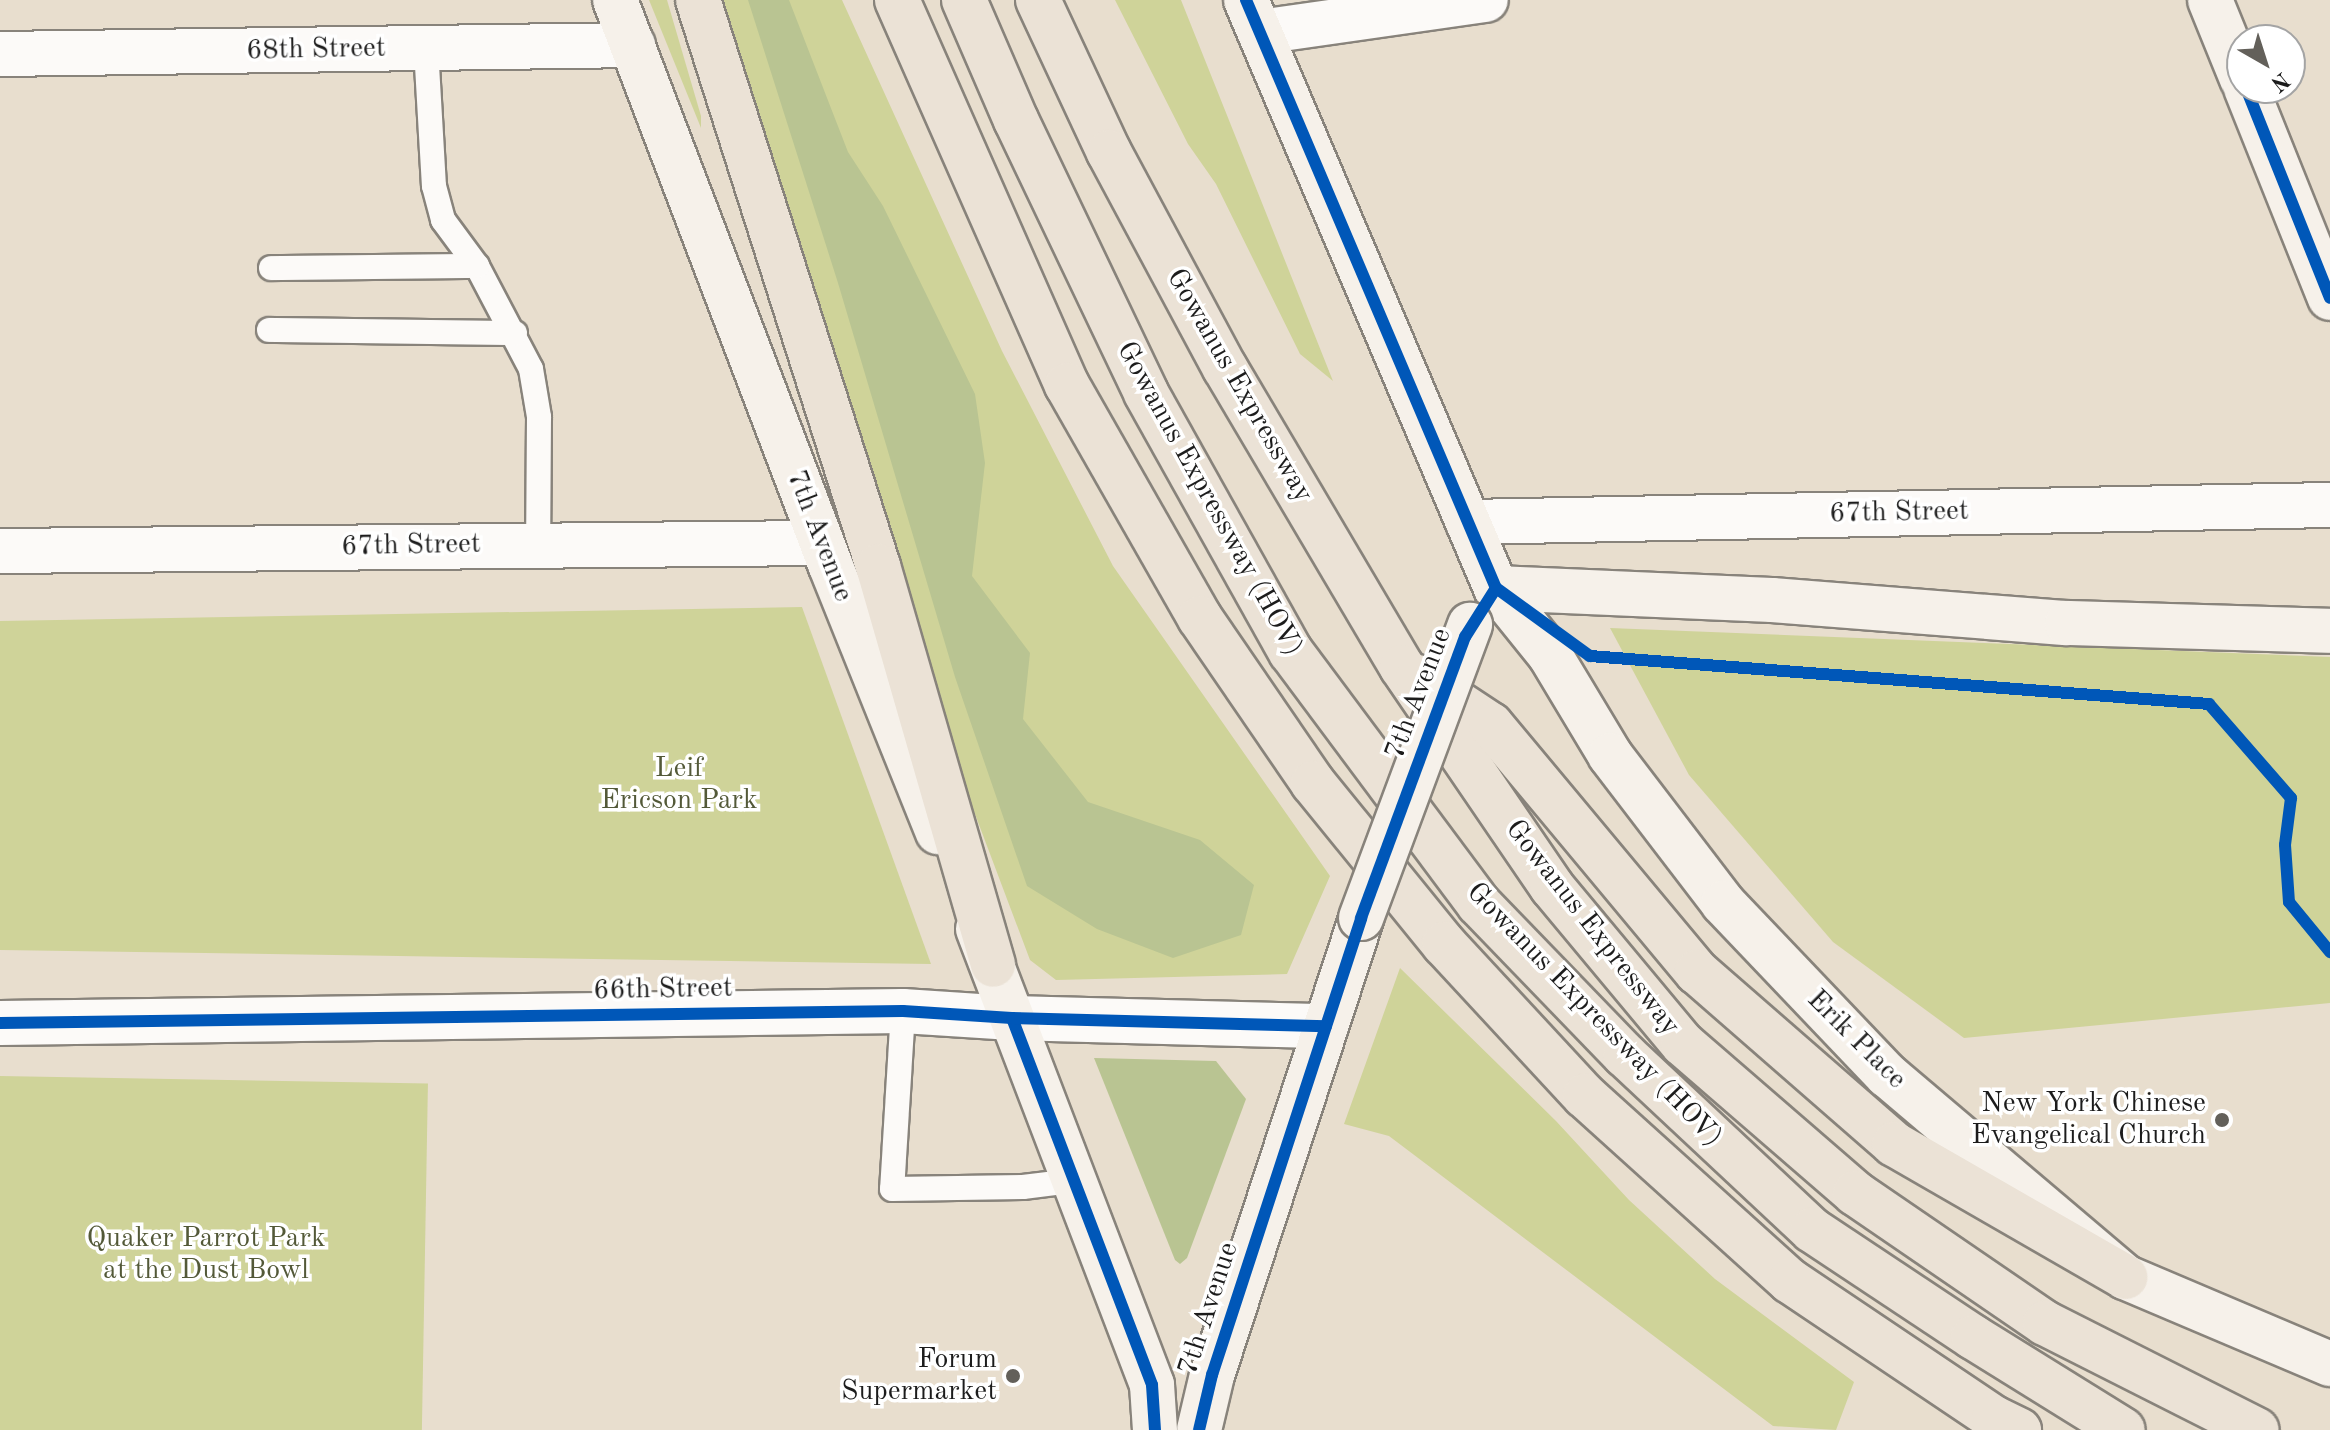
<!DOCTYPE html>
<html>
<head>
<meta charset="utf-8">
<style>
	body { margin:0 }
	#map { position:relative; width:2330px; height:1430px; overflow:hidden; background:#e8dece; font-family:"Old Standard TT",serif }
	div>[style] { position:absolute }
	.green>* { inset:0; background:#cfd399; transform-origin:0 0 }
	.forest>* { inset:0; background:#b9c492 }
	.roads { filter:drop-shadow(2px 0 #88837b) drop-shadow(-2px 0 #88837b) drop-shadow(0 2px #88837b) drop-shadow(0 -2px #88837b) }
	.lane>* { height:24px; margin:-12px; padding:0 12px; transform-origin:12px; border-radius:12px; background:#fcfaf8 }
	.street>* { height:44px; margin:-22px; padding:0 22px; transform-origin:22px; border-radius:22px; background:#fcfaf8 }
	.secondary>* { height:44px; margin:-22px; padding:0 22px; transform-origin:22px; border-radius:22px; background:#f6f1ea }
	.highway>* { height:44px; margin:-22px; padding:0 22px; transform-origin:22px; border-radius:22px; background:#ebe2d6 }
	.bridges { filter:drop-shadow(2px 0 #88837b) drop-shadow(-2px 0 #88837b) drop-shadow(0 2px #88837b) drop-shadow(0 -2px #88837b) }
	.secondary-bridge>* { height:44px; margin:-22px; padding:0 22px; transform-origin:22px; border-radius:22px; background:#f6f1ea }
	.cycleway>* { height:12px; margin:-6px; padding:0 6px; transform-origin:6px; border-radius:6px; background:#0057b8 }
	.dots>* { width:22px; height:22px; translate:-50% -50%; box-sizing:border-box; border:4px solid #fff; border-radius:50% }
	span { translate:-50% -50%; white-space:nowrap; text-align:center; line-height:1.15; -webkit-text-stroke:7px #fff; paint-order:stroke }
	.street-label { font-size:28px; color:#1c1c1c }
	.park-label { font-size:28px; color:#535938 }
	.poi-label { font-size:28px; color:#1c1c1c }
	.right { translate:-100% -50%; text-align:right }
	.north { position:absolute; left:2226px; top:24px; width:80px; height:80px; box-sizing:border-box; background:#fff; border:2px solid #a4a4a4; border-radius:50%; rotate:141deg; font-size:22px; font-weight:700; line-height:32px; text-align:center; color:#1c1c1c }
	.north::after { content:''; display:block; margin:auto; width:28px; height:36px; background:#63605a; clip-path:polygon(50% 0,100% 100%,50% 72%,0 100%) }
</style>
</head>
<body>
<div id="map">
	<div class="green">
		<i style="clip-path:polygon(649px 0,667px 0,701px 116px,701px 128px)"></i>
		<i style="clip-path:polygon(717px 0,842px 0,1002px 351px,1113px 566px,1330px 876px,1287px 974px,1056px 980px,1030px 960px,952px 753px)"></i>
		<i style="clip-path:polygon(1115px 0,1181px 0,1333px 381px,1300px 354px,1216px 184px,1188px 144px)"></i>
		<i style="clip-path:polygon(802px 607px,931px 964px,0 950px,0 621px)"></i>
		<i style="clip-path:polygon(1610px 628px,2330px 657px,2330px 1003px,1964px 1038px,1833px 942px,1689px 775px)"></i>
		<i style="clip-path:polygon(1400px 968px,1556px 1121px,1629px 1200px,1715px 1279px,1854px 1382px,1836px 1430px,1773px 1426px,1389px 1136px,1344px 1124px)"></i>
		<i style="left:0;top:1076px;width:428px;height:354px;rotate:1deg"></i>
	</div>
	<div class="forest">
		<i style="clip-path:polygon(748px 0,789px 0,848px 152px,883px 206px,975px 394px,985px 463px,972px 576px,1030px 653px,1023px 719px,1088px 802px,1200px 840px,1254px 885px,1241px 935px,1173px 958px,1097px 929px,1027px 886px,955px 677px,838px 283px)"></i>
		<i style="clip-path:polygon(1094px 1058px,1216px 1061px,1246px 1099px,1187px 1258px,1180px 1264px,1175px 1260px)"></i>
	</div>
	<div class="roads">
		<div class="lane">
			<i style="left:426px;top:48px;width:138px;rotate:86.7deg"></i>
			<i style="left:434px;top:186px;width:35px;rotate:75deg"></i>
			<i style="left:443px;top:220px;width:57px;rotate:53.5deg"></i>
			<i style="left:477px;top:266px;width:116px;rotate:62.3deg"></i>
			<i style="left:531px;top:369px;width:49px;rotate:80.5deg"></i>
			<i style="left:539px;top:417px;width:128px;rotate:90.4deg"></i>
			<i style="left:271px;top:268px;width:206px;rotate:-0.6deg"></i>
			<i style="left:269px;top:330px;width:246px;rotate:0.7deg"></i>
			<i style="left:903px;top:1011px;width:178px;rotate:93.5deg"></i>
			<i style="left:892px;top:1189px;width:131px;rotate:-0.9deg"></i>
			<i style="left:1023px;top:1187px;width:48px;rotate:-7.1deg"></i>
		</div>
		<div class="street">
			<i style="left:1260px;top:32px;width:228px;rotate:-8.1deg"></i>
			<i style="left:0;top:54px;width:633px;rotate:-0.81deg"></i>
			<i style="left:1468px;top:522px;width:862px;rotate:-1.13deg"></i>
			<i style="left:0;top:551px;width:821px;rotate:-0.56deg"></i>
			<i style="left:0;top:1023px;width:903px;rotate:-0.76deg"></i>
			<i style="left:903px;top:1011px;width:109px;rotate:3.7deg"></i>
			<i style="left:1012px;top:1018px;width:314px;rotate:1.5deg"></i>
		</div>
		<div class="secondary">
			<i style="left:615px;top:0;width:604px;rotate:69.13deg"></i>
			<i style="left:830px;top:564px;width:289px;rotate:68.1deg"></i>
			<i style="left:1246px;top:0;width:639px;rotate:66.97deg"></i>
			<i style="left:1496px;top:588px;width:86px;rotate:51.1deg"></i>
			<i style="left:1550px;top:655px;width:117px;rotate:59deg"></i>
			<i style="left:1610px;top:755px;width:186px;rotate:52.6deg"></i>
			<i style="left:1723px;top:903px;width:238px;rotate:46.4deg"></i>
			<i style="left:1887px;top:1075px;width:312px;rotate:40.3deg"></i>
			<i style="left:2125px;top:1277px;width:223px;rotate:23deg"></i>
			<i style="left:2210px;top:0;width:85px;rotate:67.9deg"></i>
			<i style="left:2246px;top:88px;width:226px;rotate:68.2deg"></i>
			<i style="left:1496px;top:588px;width:276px;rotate:2.5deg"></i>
			<i style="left:1772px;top:600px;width:296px;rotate:4.5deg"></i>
			<i style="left:2067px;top:623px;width:263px;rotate:1.7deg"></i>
			<i style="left:978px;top:929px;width:488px;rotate:69.1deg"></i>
			<i style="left:1152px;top:1385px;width:45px;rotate:86.2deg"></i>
			<i style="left:1199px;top:1430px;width:57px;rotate:-76.7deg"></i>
			<i style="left:1212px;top:1375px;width:481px;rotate:-71.9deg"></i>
		</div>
		<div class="highway">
			<i style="left:698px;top:0;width:594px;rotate:72.36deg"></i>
			<i style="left:878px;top:566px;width:415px;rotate:73.9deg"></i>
			<i style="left:897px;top:0;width:421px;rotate:66.2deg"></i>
			<i style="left:1067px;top:385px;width:268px;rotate:60.3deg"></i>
			<i style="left:1200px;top:618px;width:200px;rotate:55.6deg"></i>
			<i style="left:1313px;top:783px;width:208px;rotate:50.9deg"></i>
			<i style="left:1444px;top:944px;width:207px;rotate:47.2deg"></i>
			<i style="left:1585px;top:1096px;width:276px;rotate:42.1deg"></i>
			<i style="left:1790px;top:1281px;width:246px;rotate:33.9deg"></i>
			<i style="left:1994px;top:1418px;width:28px;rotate:26deg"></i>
			<i style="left:964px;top:0;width:131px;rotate:66.6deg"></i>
			<i style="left:1016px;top:120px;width:302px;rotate:64.5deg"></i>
			<i style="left:1146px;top:393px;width:297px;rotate:60.8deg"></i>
			<i style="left:1291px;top:652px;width:314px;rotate:53.3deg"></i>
			<i style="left:1479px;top:904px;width:210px;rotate:46deg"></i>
			<i style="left:1625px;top:1055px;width:256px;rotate:43.1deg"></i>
			<i style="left:1812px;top:1230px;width:193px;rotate:33.6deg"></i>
			<i style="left:1973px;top:1337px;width:176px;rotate:31.8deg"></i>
			<i style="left:1038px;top:0;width:168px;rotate:65deg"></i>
			<i style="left:1109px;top:152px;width:245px;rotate:61.8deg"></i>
			<i style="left:1225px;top:368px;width:347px;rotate:59.4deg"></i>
			<i style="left:1402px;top:667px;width:266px;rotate:55.7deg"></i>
			<i style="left:1552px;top:887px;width:204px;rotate:50.2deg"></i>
			<i style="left:1683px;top:1044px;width:228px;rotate:40.9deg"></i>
			<i style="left:1855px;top:1193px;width:230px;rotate:34.4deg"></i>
			<i style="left:2045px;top:1323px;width:237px;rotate:26.8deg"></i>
			<i style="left:1418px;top:677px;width:87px;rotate:33.3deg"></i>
			<i style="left:1491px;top:725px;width:322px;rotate:50.2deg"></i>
			<i style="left:1697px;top:972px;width:262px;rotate:41.1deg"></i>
			<i style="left:1894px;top:1144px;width:267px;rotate:29.9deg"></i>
		</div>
	</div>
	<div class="bridges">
		<div class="secondary-bridge">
			<i style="left:1361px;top:918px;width:313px;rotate:-69.6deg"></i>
		</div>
	</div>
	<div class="cycleway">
		<i style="left:1246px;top:0;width:639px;rotate:66.97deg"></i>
		<i style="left:2246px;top:88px;width:226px;rotate:68.2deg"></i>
		<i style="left:1496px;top:588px;width:116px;rotate:35.9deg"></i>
		<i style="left:1590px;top:656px;width:621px;rotate:4.43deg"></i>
		<i style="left:2209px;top:704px;width:125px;rotate:48.9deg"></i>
		<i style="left:2291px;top:798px;width:47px;rotate:97.3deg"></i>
		<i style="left:2285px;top:845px;width:57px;rotate:86deg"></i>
		<i style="left:2289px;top:902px;width:65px;rotate:50.6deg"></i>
		<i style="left:1012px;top:1018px;width:393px;rotate:69.1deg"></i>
		<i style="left:1152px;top:1385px;width:45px;rotate:86.2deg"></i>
		<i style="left:0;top:1023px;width:903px;rotate:-0.76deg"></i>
		<i style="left:903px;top:1011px;width:109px;rotate:3.7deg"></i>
		<i style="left:1012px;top:1018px;width:314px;rotate:1.5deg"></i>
		<i style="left:1199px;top:1430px;width:57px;rotate:-76.7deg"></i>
		<i style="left:1212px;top:1375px;width:481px;rotate:-71.9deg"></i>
		<i style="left:1361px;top:918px;width:300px;rotate:-69.7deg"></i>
		<i style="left:1465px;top:637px;width:58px;rotate:-57.7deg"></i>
	</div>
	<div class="dots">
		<i style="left:2222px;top:1120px;background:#63605a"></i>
		<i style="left:1013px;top:1376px;background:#63605a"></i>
	</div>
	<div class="street-label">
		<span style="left:316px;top:50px;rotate:-1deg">68th Street</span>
		<span style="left:1239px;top:386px;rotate:60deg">Gowanus Expressway</span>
		<span style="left:1209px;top:499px;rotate:61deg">Gowanus Expressway (HOV)</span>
		<span style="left:1899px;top:513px;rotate:-1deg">67th Street</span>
		<span style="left:819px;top:536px;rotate:69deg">7th Avenue</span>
		<span style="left:411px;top:546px;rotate:-1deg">67th Street</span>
		<span style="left:1419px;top:694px;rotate:-69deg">7th Avenue</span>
		<span style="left:1592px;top:928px;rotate:52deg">Gowanus Expressway</span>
		<span style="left:663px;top:990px;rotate:-1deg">66th Street</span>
		<span style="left:1594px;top:1015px;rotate:46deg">Gowanus Expressway (HOV)</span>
		<span style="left:1856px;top:1040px;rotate:45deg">Erik Place</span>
		<span style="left:1209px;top:1309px;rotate:-72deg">7th Avenue</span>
	</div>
	<div class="park-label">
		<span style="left:679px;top:785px">Leif<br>Ericson Park</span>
		<span style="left:206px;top:1255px">Quaker Parrot Park<br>at the Dust Bowl</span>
	</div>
	<div class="poi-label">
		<span class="right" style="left:2206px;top:1120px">New York Chinese<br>Evangelical Church</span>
		<span class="right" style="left:997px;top:1376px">Forum<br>Supermarket</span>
	</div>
	<div class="north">N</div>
</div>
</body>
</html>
